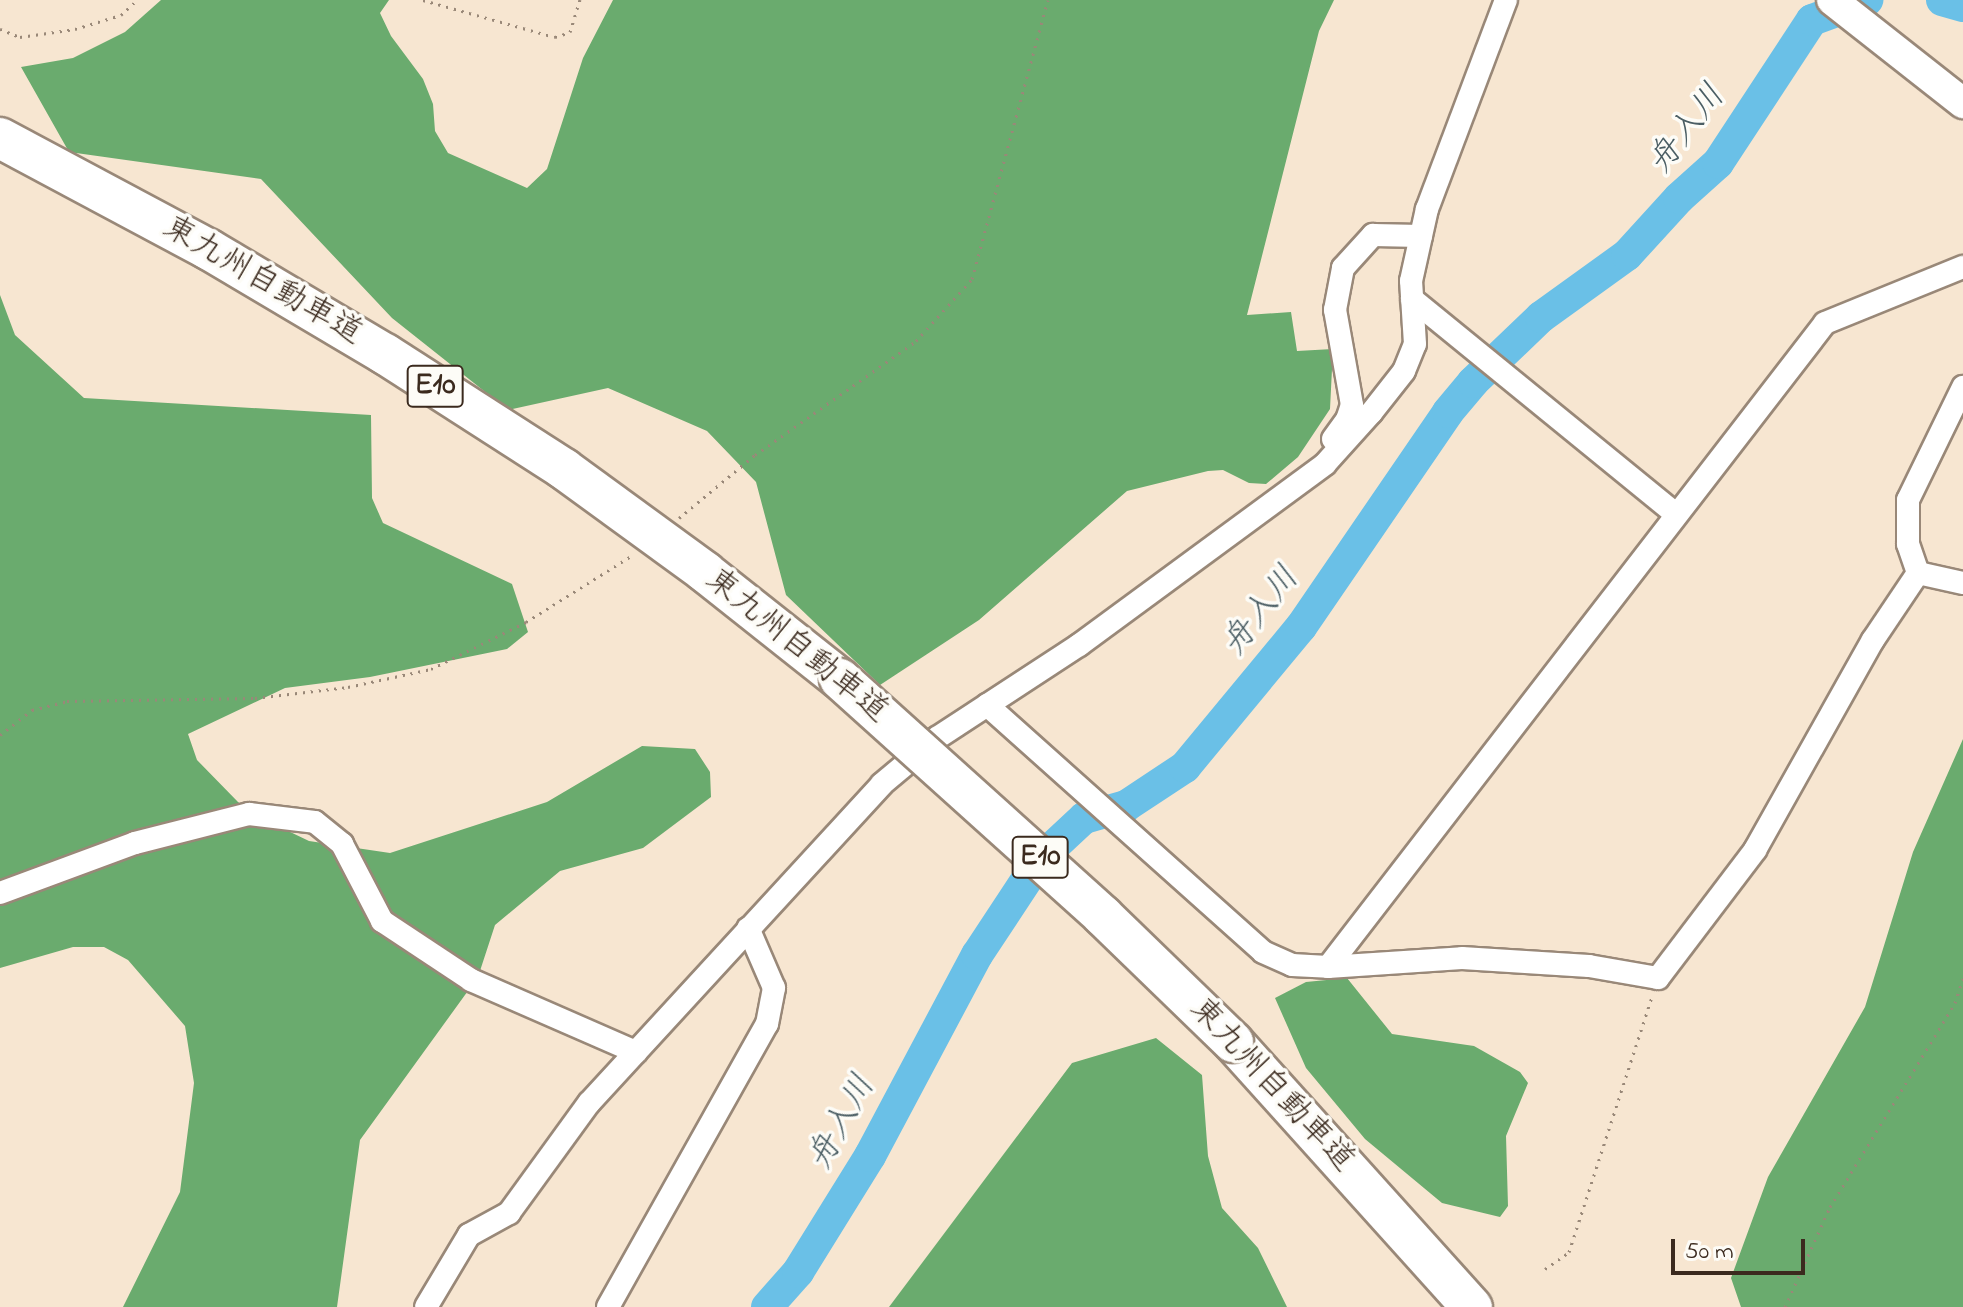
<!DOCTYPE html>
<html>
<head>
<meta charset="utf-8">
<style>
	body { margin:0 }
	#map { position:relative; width:1963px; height:1307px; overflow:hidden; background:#f7e6d1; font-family:"Indie Flower","Klee One",sans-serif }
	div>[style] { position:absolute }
	.forest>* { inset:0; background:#6aab6e }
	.river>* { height:32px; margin:-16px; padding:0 16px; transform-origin:16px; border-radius:16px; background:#6ac0e7 }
	.path>* { height:3px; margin-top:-1.5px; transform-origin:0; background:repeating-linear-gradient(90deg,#998878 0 2px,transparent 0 8px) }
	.roads { filter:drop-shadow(2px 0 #998878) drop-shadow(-2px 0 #998878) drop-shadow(0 2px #998878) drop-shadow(0 -2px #998878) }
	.street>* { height:22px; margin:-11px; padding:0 11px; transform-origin:11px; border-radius:11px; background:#fff }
	.secondary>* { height:30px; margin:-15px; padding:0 15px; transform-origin:15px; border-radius:15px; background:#fff }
	.highway>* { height:40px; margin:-20px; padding:0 20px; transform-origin:20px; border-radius:20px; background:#fff }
	.bridges { filter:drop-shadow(2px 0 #998878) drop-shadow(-2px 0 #998878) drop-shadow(0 2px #998878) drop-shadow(0 -2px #998878) }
	.highway-bridge>* { height:40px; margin:-20px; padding:0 20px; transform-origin:20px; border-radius:20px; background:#fff }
	span { translate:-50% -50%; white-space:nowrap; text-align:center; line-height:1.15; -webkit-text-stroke:7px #fdfcf7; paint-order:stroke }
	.shield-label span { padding:2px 6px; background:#fdfcf7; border:2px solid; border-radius:6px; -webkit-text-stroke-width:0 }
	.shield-label { font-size:30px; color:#3b2a1e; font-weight:700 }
	.street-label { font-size:32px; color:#3b2a1e }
	.water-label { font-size:34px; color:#4b5e64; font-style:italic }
	.scale { position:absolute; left:1671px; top:1239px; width:134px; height:36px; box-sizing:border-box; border:4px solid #3b2a1e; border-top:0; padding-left:10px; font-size:24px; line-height:28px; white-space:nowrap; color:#3b2a1e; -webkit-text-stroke:6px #fdfcf7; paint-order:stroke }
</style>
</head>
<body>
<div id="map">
	<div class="forest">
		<i style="clip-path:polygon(161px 0,389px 0,380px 13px,391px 36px,423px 79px,433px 104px,435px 131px,448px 153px,527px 188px,547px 169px,583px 58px,613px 0,1334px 0,1319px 31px,1247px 315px,1291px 312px,1297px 351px,1333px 349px,1330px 409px,1298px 457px,1266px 484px,1249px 483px,1223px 470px,1208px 471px,1127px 491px,979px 620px,880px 685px,786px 595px,756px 482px,707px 431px,608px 388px,508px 410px,392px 318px,261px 179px,69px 152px,21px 67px,73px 58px,125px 32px)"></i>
		<i style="clip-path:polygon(0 295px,15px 335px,84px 398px,371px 415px,372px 498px,383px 523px,512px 584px,528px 632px,507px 649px,370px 677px,285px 688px,188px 734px,197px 760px,238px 802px,261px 818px,309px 841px,390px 853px,547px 802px,642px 746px,695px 749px,710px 772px,711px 797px,643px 848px,560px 871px,495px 925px,478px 977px,360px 1140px,337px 1307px,123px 1307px,180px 1192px,194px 1083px,185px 1026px,128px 960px,104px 947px,73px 947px,0 968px)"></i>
		<i style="clip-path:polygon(1963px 739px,1963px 1307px,1741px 1307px,1731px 1278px,1768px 1177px,1865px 1007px,1913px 852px)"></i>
		<i style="clip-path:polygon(1347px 978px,1392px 1034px,1474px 1046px,1520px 1072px,1528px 1083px,1506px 1136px,1508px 1206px,1500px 1217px,1442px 1203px,1365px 1139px,1306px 1068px,1275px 998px,1306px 982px)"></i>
		<i style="clip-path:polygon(1156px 1038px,1202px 1075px,1208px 1156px,1222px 1208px,1258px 1248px,1287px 1307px,889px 1307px,1072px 1063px)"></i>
	</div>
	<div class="river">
		<i style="left:1942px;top:0;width:22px;rotate:16deg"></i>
		<i style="left:767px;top:1307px;width:47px;rotate:-48.5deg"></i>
		<i style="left:798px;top:1272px;width:137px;rotate:-58.2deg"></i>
		<i style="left:870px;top:1156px;width:228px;rotate:-62deg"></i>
		<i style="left:977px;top:955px;width:116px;rotate:-56.6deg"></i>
		<i style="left:1041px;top:858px;width:59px;rotate:-42.9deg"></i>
		<i style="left:1084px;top:818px;width:44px;rotate:-15.9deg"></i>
		<i style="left:1126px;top:806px;width:71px;rotate:-33.5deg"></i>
		<i style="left:1185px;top:767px;width:182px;rotate:-50.4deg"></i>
		<i style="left:1301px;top:627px;width:260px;rotate:-55.6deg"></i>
		<i style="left:1448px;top:412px;width:39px;rotate:-50deg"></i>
		<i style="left:1473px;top:382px;width:94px;rotate:-43.7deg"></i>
		<i style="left:1541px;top:317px;width:106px;rotate:-35.8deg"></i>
		<i style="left:1627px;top:255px;width:77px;rotate:-47.6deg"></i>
		<i style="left:1679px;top:198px;width:52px;rotate:-41.9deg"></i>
		<i style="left:1718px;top:163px;width:171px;rotate:-56.7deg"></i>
		<i style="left:1812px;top:20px;width:59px;rotate:-20deg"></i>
	</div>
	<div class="path">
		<i style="left:423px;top:0;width:137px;rotate:15.7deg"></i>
		<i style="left:555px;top:37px;width:16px;rotate:-18deg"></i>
		<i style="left:570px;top:32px;width:34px;rotate:-73deg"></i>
		<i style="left:0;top:29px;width:22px;rotate:22deg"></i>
		<i style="left:20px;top:37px;width:56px;rotate:-8.3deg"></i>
		<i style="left:75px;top:29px;width:48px;rotate:-16.9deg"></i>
		<i style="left:121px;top:15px;width:22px;rotate:-43deg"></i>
		<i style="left:679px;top:518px;width:99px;rotate:-39.7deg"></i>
		<i style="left:755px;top:455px;width:197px;rotate:-35.3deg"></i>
		<i style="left:916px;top:341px;width:84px;rotate:-47.9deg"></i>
		<i style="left:972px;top:279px;width:289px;rotate:-74.8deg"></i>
		<i style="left:0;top:735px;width:41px;rotate:-38deg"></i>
		<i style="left:32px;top:710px;width:36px;rotate:-14deg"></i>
		<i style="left:67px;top:701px;width:188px;rotate:-0.9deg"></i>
		<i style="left:255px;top:698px;width:94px;rotate:-6.7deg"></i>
		<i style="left:348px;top:687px;width:85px;rotate:-12.2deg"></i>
		<i style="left:431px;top:669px;width:106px;rotate:-26.3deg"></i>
		<i style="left:526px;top:622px;width:126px;rotate:-32.1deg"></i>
		<i style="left:1545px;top:1269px;width:29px;rotate:-35deg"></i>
		<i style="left:1569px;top:1252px;width:268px;rotate:-72deg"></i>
		<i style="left:1785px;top:1307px;width:110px;rotate:-65.8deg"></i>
		<i style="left:1830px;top:1207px;width:239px;rotate:-58.5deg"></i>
		<i style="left:1955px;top:1003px;width:26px;rotate:-72deg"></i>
	</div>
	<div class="roads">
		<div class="street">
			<i style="left:1412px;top:299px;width:340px;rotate:39.2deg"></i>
			<i style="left:1333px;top:439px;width:24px;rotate:-54deg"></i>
			<i style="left:1347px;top:420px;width:16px;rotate:-72deg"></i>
			<i style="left:1352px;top:405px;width:97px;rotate:-100.1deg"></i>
			<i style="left:1335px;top:310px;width:43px;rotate:-79.2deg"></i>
			<i style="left:1343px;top:268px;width:45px;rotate:-47.7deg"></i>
			<i style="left:1373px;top:235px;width:48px;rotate:1.2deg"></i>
			<i style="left:1918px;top:573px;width:31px;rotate:-109deg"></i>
			<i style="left:1908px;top:544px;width:44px;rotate:-90deg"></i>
			<i style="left:1908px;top:500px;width:126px;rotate:-64deg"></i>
			<i style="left:1918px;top:573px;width:46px;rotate:12.5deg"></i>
			<i style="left:987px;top:705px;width:370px;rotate:41.8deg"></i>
			<i style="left:1263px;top:952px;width:32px;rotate:24deg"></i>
			<i style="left:1292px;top:965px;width:36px;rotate:3deg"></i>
			<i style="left:1328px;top:967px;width:134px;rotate:-3.8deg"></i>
			<i style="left:1462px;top:958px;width:127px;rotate:3.6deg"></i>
			<i style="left:1589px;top:966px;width:70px;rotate:9.9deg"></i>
			<i style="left:1658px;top:978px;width:161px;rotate:-52.8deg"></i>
			<i style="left:1755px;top:850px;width:241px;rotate:-60.7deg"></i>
			<i style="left:1873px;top:640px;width:81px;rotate:-56.1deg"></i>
			<i style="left:0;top:893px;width:144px;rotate:-20.3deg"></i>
			<i style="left:135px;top:843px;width:118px;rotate:-14.3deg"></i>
			<i style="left:249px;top:814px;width:66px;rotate:6.9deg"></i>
			<i style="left:315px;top:822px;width:35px;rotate:39deg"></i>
			<i style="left:342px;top:844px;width:87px;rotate:62.5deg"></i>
			<i style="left:382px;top:921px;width:107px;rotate:33.5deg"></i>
			<i style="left:471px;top:980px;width:180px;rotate:23.6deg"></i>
			<i style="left:1328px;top:967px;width:813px;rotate:-52.34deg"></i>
			<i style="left:1825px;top:323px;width:149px;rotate:-22.1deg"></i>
			<i style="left:426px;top:1307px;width:84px;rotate:-59.2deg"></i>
			<i style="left:469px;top:1235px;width:46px;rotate:-28.8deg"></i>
			<i style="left:509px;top:1213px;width:136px;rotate:-54deg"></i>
			<i style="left:589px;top:1103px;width:433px;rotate:-47.4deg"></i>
			<i style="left:882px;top:784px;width:72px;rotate:-39.9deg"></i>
			<i style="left:937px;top:738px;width:170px;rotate:-33.2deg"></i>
			<i style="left:1079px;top:645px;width:305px;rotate:-36.3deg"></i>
			<i style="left:1325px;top:464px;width:69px;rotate:-48deg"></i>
			<i style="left:1371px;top:413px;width:53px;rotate:-51.8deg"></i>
			<i style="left:1404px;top:371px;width:29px;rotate:-68deg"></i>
			<i style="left:1415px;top:344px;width:63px;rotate:-93.6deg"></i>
			<i style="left:1411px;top:281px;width:74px;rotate:-77.5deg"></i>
			<i style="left:1427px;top:209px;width:223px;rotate:-69.3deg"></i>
			<i style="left:608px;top:1307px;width:325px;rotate:-60.7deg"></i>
			<i style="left:767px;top:1024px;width:37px;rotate:-79deg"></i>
			<i style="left:774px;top:988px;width:65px;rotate:-113.4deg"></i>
		</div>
		<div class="secondary">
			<i style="left:1832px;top:0;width:167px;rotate:38.2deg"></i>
		</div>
		<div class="highway">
			<i style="left:0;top:138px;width:236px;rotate:28.1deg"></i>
			<i style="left:208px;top:249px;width:206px;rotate:30.7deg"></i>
			<i style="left:385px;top:354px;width:213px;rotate:32.7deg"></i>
			<i style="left:564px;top:469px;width:175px;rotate:36.1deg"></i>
			<i style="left:705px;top:572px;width:172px;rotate:38.4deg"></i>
			<i style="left:1233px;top:1042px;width:357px;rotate:48deg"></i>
		</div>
	</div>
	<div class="bridges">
		<div class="highway-bridge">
			<i style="left:840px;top:679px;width:354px;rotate:42deg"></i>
			<i style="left:1103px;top:916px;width:181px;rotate:44.1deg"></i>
		</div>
	</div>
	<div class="shield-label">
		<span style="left:435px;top:386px">E10</span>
		<span style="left:1040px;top:857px">E10</span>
	</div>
	<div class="street-label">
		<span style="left:262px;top:282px;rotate:30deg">東九州自動車道</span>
		<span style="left:796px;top:647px;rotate:39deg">東九州自動車道</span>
		<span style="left:1271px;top:1086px;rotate:47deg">東九州自動車道</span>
	</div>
	<div class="water-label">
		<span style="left:1688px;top:130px;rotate:-52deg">舟入川</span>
		<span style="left:1262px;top:612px;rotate:-52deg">舟入川</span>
		<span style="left:843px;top:1123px;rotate:-61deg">舟入川</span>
	</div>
	<div class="scale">50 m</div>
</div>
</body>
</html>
